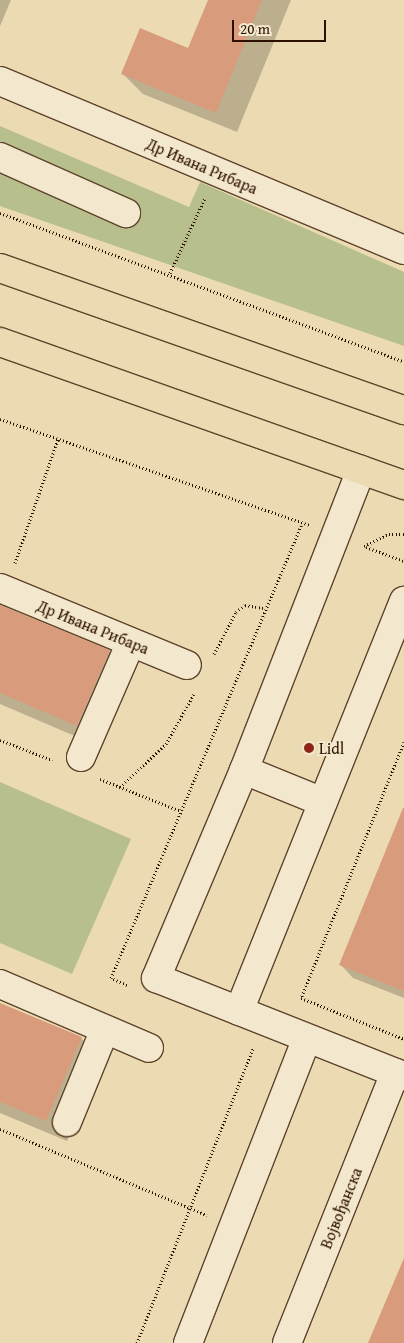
<!DOCTYPE html>
<html>
<head>
<meta charset="utf-8">
<style>
	body { margin:0 }
	#map { position:relative; width:404px; height:1343px; overflow:hidden; background:#ecdbb2; font-family:"Gentium Book Plus",serif }
	div>[style] { position:absolute }
	.green>* { inset:0; background:#b7c08c }
	.shadow>* { inset:0; background:#0003 }
	.building>* { inset:0; background:#d89c7d }
	.path>* { height:3px; margin-top:-1.5px; transform-origin:0; background:repeating-linear-gradient(90deg,#2e1000 0 1px,transparent 0 3.5px) }
	.roads { filter:drop-shadow(1px 0 #5e432c) drop-shadow(-1px 0 #5e432c) drop-shadow(0 1px #5e432c) drop-shadow(0 -1px #5e432c) }
	.minor>* { height:28px; margin:-14px; padding:0 14px; transform-origin:14px; border-radius:14px; background:#f3e8cd }
	.major>* { height:28px; margin:-14px; padding:0 14px; transform-origin:14px; border-radius:14px; background:#ecdbb2 }
	.dots>* { width:14px; height:14px; translate:-50% -50%; box-sizing:border-box; border:2px solid #f3e8cd; border-radius:50% }
	span { translate:-50% -50%; white-space:nowrap; text-align:center; line-height:1.15; -webkit-text-stroke:4px #f3e8cd; paint-order:stroke }
	.street-label { font-size:16px; color:#2e1000 }
	.poi-label { font-size:16px; color:#2e1000 }
	.left { translate:0 -50%; text-align:left }
	.scale { position:absolute; left:232px; top:20px; width:94px; height:22px; box-sizing:border-box; border:2px solid #2e1000; border-top:0; padding-left:6px; font-size:15px; line-height:18px; white-space:nowrap; color:#2e1000; -webkit-text-stroke:4px #f3e8cd; paint-order:stroke }
</style>
</head>
<body>
<div id="map">
	<div class="green">
		<i style="clip-path:polygon(0 126px,189px 207px,200px 182px,404px 272px,404px 346px,0 206px)"></i>
		<i style="clip-path:polygon(0 782px,131px 839px,72px 974px,0 943px)"></i>
	</div>
	<div class="shadow">
		<i style="clip-path:polygon(0 0,11px 0,0 26px)"></i>
		<i style="clip-path:polygon(209px 0,291px 0,237px 132px,143px 94px,123px 74px,189px 49px)"></i>
		<i style="clip-path:polygon(0 605px,109px 651px,130px 672px,98px 746px,0 704px)"></i>
		<i style="clip-path:polygon(404px 809px,404px 998px,353px 978px,341px 965px)"></i>
		<i style="clip-path:polygon(0 1004px,81px 1038px,102px 1059px,67px 1141px,0 1113px)"></i>
	</div>
	<div class="building">
		<i style="clip-path:polygon(208px 0,262px 0,216px 113px,121px 74px,140px 28px,188px 48px)"></i>
		<i style="clip-path:polygon(0 605px,110px 650px,77px 726px,0 693px)"></i>
		<i style="clip-path:polygon(403px 808px,404px 808px,404px 991px,339px 965px)"></i>
		<i style="clip-path:polygon(0 1003px,82px 1037px,46px 1121px,0 1102px)"></i>
		<i style="clip-path:polygon(404px 1258px,404px 1343px,368px 1343px)"></i>
	</div>
	<div class="path">
		<i style="left:0;top:213px;width:431px;rotate:20.2deg"></i>
		<i style="left:170px;top:273px;width:83px;rotate:-65deg"></i>
		<i style="left:0;top:419px;width:327px;rotate:18.9deg"></i>
		<i style="left:364px;top:546px;width:28px;rotate:-26deg"></i>
		<i style="left:389px;top:534px;width:15px"></i>
		<i style="left:366px;top:547px;width:40px;rotate:20.2deg"></i>
		<i style="left:15px;top:563px;width:131px;rotate:-70.9deg"></i>
		<i style="left:214px;top:654px;width:47px;rotate:-62.4deg"></i>
		<i style="left:236px;top:612px;width:11px;rotate:-38deg"></i>
		<i style="left:245px;top:605px;width:20px;rotate:9deg"></i>
		<i style="left:0;top:740px;width:56px;rotate:21deg"></i>
		<i style="left:404px;top:742px;width:276px;rotate:111.9deg"></i>
		<i style="left:301px;top:998px;width:111px;rotate:21.7deg"></i>
		<i style="left:100px;top:779px;width:87px;rotate:21.6deg"></i>
		<i style="left:120px;top:787px;width:63px;rotate:-43.1deg"></i>
		<i style="left:166px;top:744px;width:57px;rotate:-60.8deg"></i>
		<i style="left:127px;top:985px;width:17px;rotate:-156deg"></i>
		<i style="left:111px;top:978px;width:493px;rotate:-67.2deg"></i>
		<i style="left:0;top:1129px;width:224px;rotate:22.6deg"></i>
		<i style="left:137px;top:1343px;width:317px;rotate:-68.5deg"></i>
	</div>
	<div class="roads">
		<div class="minor">
			<i style="left:0;top:81px;width:438px;rotate:22.7deg"></i>
			<i style="left:0;top:157px;width:138px;rotate:24deg"></i>
			<i style="left:361px;top:470px;width:322px;rotate:111.3deg"></i>
			<i style="left:244px;top:770px;width:226px;rotate:112.9deg"></i>
			<i style="left:156px;top:978px;width:267px;rotate:21.6deg"></i>
			<i style="left:0;top:588px;width:202px;rotate:22.4deg"></i>
			<i style="left:81px;top:757px;width:125px;rotate:-66.5deg"></i>
			<i style="left:244px;top:770px;width:85px;rotate:22.1deg"></i>
			<i style="left:0;top:984px;width:162px;rotate:23.2deg"></i>
			<i style="left:239px;top:1011px;width:442px;rotate:-68.1deg"></i>
			<i style="left:67px;top:1122px;width:100px;rotate:-67.8deg"></i>
			<i style="left:188px;top:1343px;width:327px;rotate:-68.7deg"></i>
			<i style="left:287px;top:1343px;width:291px;rotate:-68.2deg"></i>
		</div>
		<div class="major">
			<i style="left:0;top:268px;width:428px;rotate:19.4deg"></i>
			<i style="left:0;top:342px;width:429px;rotate:19.5deg"></i>
		</div>
	</div>
	<div class="dots">
		<i style="left:309px;top:748px;background:#8f2418"></i>
	</div>
	<div class="street-label">
		<span style="left:202px;top:166px;rotate:23deg">Др Ивана Рибара</span>
		<span style="left:93px;top:627px;rotate:22deg">Др Ивана Рибара</span>
		<span style="left:341px;top:1208px;rotate:-68deg">Војвођанска</span>
	</div>
	<div class="poi-label">
		<span class="left" style="left:319px;top:748px">Lidl</span>
	</div>
	<div class="scale">20 m</div>
</div>
</body>
</html>
